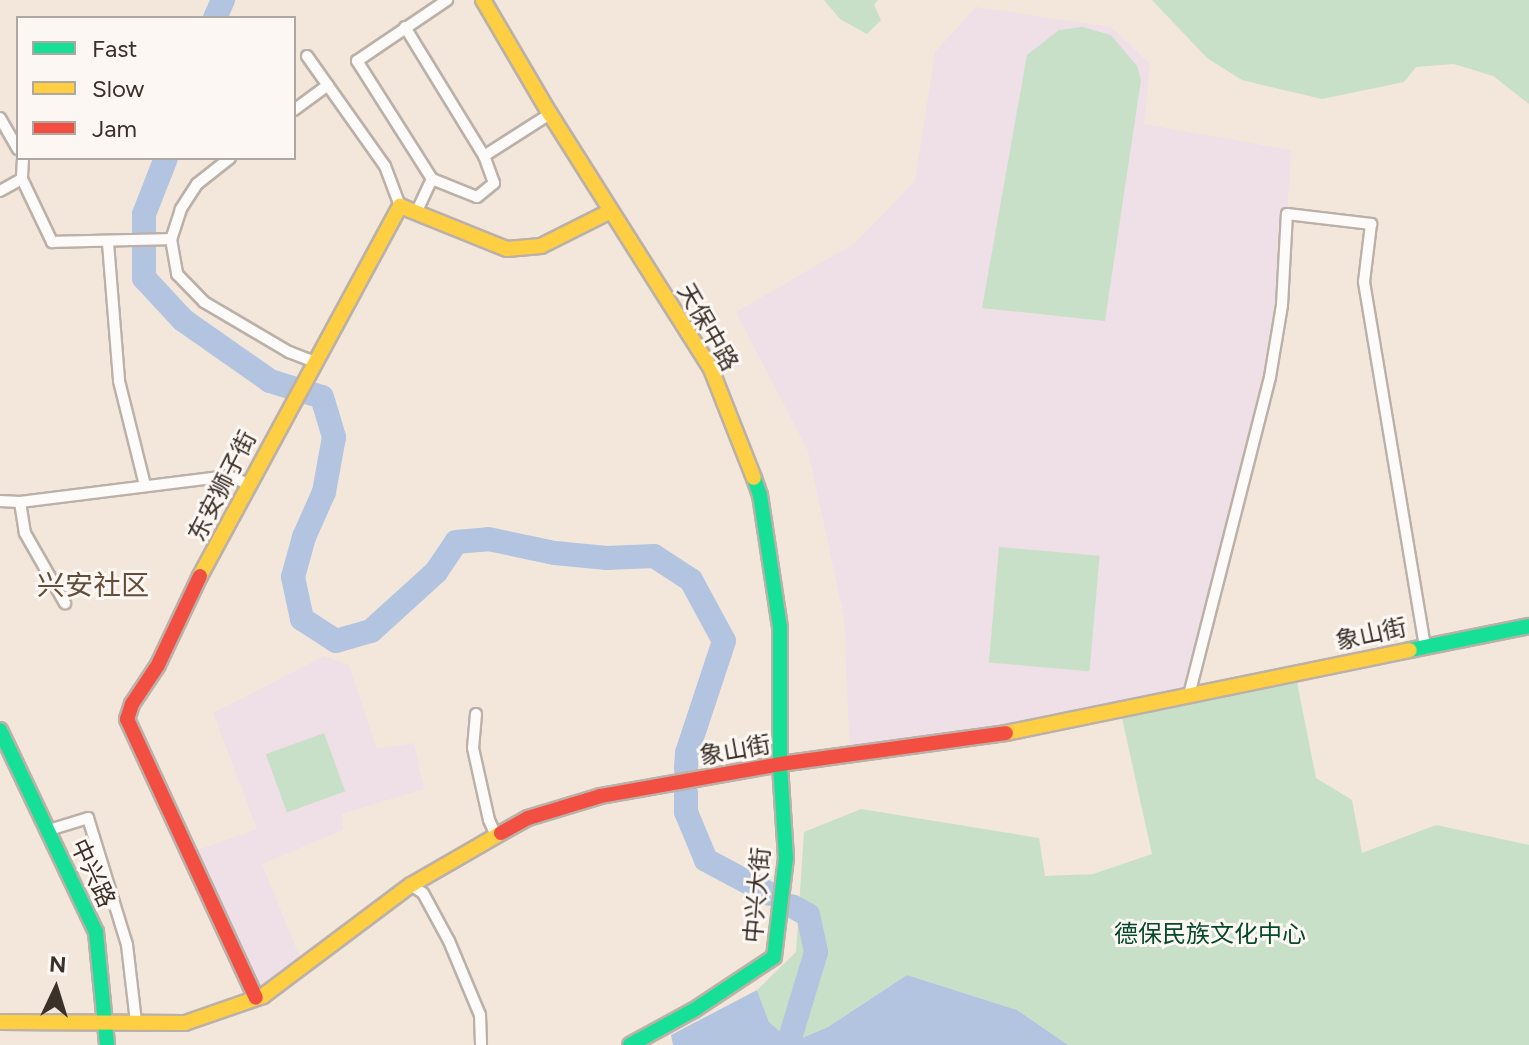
<!DOCTYPE html>
<html>
<head>
<meta charset="utf-8">
<style>
	body { margin:0 }
	#map { position:relative; width:1529px; height:1045px; overflow:hidden; background:#f3e7dc; font-family:Figtree,"Noto Sans SC",sans-serif }
	div>[style] { position:absolute }
	.education>* { inset:0; background:#eee0e6 }
	.green>* { inset:0; background:#c8dfc8; transform-origin:0 0 }
	.water>* { inset:0; background:#b2c4e0 }
	.river>* { height:24px; margin:-12px; padding:0 12px; transform-origin:12px; border-radius:12px; background:#b2c4e0 }
	.roads { filter:drop-shadow(2px 0 #bbb1a8) drop-shadow(-2px 0 #bbb1a8) drop-shadow(0 2px #bbb1a8) drop-shadow(0 -2px #bbb1a8) }
	.street>* { height:10px; margin:-5px; padding:0 5px; transform-origin:5px; border-radius:5px; background:#fdfbfa }
	.fast>* { height:14px; margin:-7px; padding:0 7px; transform-origin:7px; border-radius:7px; background:#16e098 }
	.slow>* { height:14px; margin:-7px; padding:0 7px; transform-origin:7px; border-radius:7px; background:#ffcf43 }
	.jam>* { height:14px; margin:-7px; padding:0 7px; transform-origin:7px; border-radius:7px; background:#f24e42 }
	span { translate:-50% -50%; white-space:nowrap; text-align:center; line-height:1.15; -webkit-text-stroke:6px #fcf7f2; paint-order:stroke }
	.street-label { font-size:24px; color:#3b3128 }
	.park-label { font-size:24px; color:#054a2b }
	.quarter-label { font-size:28px; color:#644d39 }
	.legend { position:absolute; left:16px; top:16px; width:280px; height:144px; box-sizing:border-box; background:#fcf7f2; border:2px solid #afa8a1; margin:0; padding:10px 14px; list-style:none; font-size:24px; color:#3b3128 }
	.legend li { display:flex; align-items:center; gap:16px; height:40px }
	.legend b { width:40px; border:2px solid #afa8a1 }
	.north { position:absolute; left:16px; top:949px; width:80px; height:80px; -webkit-text-stroke:6px #fcf7f2; paint-order:stroke; rotate:4deg; font-size:22px; font-weight:700; line-height:32px; text-align:center; color:#3b3128 }
	.north::after { content:''; display:block; margin:auto; width:28px; height:36px; background:#3b3128; clip-path:polygon(50% 0,100% 100%,50% 72%,0 100%) }
</style>
</head>
<body>
<div id="map">
	<div class="education">
		<i style="clip-path:polygon(976px 7px,1111px 27px,1150px 64px,1144px 124px,1291px 150px,1282px 305px,1270px 377px,1189px 695px,850px 755px,844px 617px,808px 451px,736px 312px,855px 243px,915px 181px,935px 52px)"></i>
		<i style="clip-path:polygon(324px 656px,349px 665px,377px 749px,414px 743px,424px 789px,342px 814px,343px 830px,262px 864px,303px 965px,263px 996px,195px 851px,257px 829px,213px 713px)"></i>
	</div>
	<div class="green">
		<i style="clip-path:polygon(824px 0,878px 0,874px 5px,881px 20px,867px 34px,840px 19px)"></i>
		<i style="clip-path:polygon(1152px 0,1529px 0,1529px 104px,1493px 76px,1454px 64px,1416px 67px,1404px 82px,1322px 99px,1242px 80px,1207px 58px)"></i>
		<i style="clip-path:polygon(1082px 27px,1111px 35px,1137px 66px,1141px 80px,1105px 321px,982px 308px,1027px 55px,1059px 30px)"></i>
		<i style="left:999px;top:547px;width:101px;height:116px;rotate:5deg"></i>
		<i style="clip-path:polygon(1295px 672px,1316px 778px,1352px 800px,1362px 853px,1436px 825px,1529px 845px,1529px 1045px,1068px 1045px,1017px 1010px,907px 975px,828px 1027px,791px 1042px,769px 1022px,757px 990px,796px 952px,804px 832px,861px 809px,1039px 838px,1045px 876px,1093px 874px,1152px 854px,1120px 709px)"></i>
		<i style="left:324px;top:733px;width:62px;height:62px;rotate:70deg"></i>
	</div>
	<div class="water">
		<i style="clip-path:polygon(907px 975px,1017px 1010px,1068px 1045px,673px 1045px,671px 1035px,757px 990px,769px 1022px,792px 1042px,828px 1027px)"></i>
	</div>
	<div class="river">
		<i style="left:215px;top:18px;width:20px;rotate:-66deg"></i>
		<i style="left:166px;top:158px;width:60px;rotate:111.4deg"></i>
		<i style="left:144px;top:214px;width:64px;rotate:90deg"></i>
		<i style="left:144px;top:278px;width:57px;rotate:47.1deg"></i>
		<i style="left:183px;top:320px;width:106px;rotate:35deg"></i>
		<i style="left:270px;top:381px;width:54px;rotate:17.1deg"></i>
		<i style="left:322px;top:397px;width:42px;rotate:73.3deg"></i>
		<i style="left:334px;top:437px;width:56px;rotate:100.3deg"></i>
		<i style="left:324px;top:492px;width:49px;rotate:114deg"></i>
		<i style="left:304px;top:537px;width:41px;rotate:105.4deg"></i>
		<i style="left:293px;top:577px;width:43px;rotate:77.9deg"></i>
		<i style="left:302px;top:619px;width:40px;rotate:32.9deg"></i>
		<i style="left:336px;top:641px;width:36px;rotate:-16deg"></i>
		<i style="left:371px;top:631px;width:88px;rotate:-42.2deg"></i>
		<i style="left:436px;top:572px;width:36px;rotate:-56deg"></i>
		<i style="left:456px;top:542px;width:32px;rotate:-5deg"></i>
		<i style="left:488px;top:539px;width:68px;rotate:11.8deg"></i>
		<i style="left:555px;top:553px;width:52px;rotate:5.5deg"></i>
		<i style="left:607px;top:558px;width:47px;rotate:-2.4deg"></i>
		<i style="left:654px;top:556px;width:44px;rotate:33deg"></i>
		<i style="left:691px;top:580px;width:69px;rotate:61.6deg"></i>
		<i style="left:724px;top:641px;width:118px;rotate:108.3deg"></i>
		<i style="left:687px;top:753px;width:16px;rotate:94deg"></i>
		<i style="left:686px;top:793px;width:19px;rotate:90deg"></i>
		<i style="left:686px;top:812px;width:52px;rotate:67.4deg"></i>
		<i style="left:706px;top:860px;width:72px;rotate:28deg"></i>
		<i style="left:788px;top:1045px;width:97px;rotate:-73.2deg"></i>
		<i style="left:816px;top:952px;width:38px;rotate:-102deg"></i>
		<i style="left:808px;top:915px;width:18px;rotate:-151deg"></i>
	</div>
	<div class="roads">
		<div class="street">
			<i style="left:405px;top:27px;width:151px;rotate:58.5deg"></i>
			<i style="left:307px;top:56px;width:135px;rotate:54.7deg"></i>
			<i style="left:385px;top:166px;width:43px;rotate:69.4deg"></i>
			<i style="left:294px;top:110px;width:42px;rotate:-36.3deg"></i>
			<i style="left:0;top:118px;width:36px;rotate:60deg"></i>
			<i style="left:23px;top:158px;width:21px;rotate:93deg"></i>
			<i style="left:22px;top:179px;width:70px;rotate:64.5deg"></i>
			<i style="left:52px;top:242px;width:119px;rotate:-1.4deg"></i>
			<i style="left:230px;top:158px;width:42px;rotate:141.8deg"></i>
			<i style="left:197px;top:184px;width:30px;rotate:123deg"></i>
			<i style="left:181px;top:209px;width:32px;rotate:108deg"></i>
			<i style="left:171px;top:239px;width:36px;rotate:80deg"></i>
			<i style="left:177px;top:274px;width:39px;rotate:46deg"></i>
			<i style="left:204px;top:302px;width:99px;rotate:30.5deg"></i>
			<i style="left:289px;top:352px;width:25px;rotate:21deg"></i>
			<i style="left:432px;top:179px;width:48px;rotate:21.8deg"></i>
			<i style="left:477px;top:197px;width:22px;rotate:-39deg"></i>
			<i style="left:494px;top:183px;width:29px;rotate:-110deg"></i>
			<i style="left:484px;top:156px;width:78px;rotate:-32.5deg"></i>
			<i style="left:0;top:191px;width:25px;rotate:-29deg"></i>
			<i style="left:416px;top:213px;width:38px;rotate:-65deg"></i>
			<i style="left:432px;top:179px;width:140px;rotate:-122.4deg"></i>
			<i style="left:357px;top:61px;width:109px;rotate:-34.1deg"></i>
			<i style="left:108px;top:243px;width:138px;rotate:85.4deg"></i>
			<i style="left:119px;top:381px;width:107px;rotate:76deg"></i>
			<i style="left:0;top:501px;width:20px;rotate:3deg"></i>
			<i style="left:20px;top:502px;width:210px;rotate:-7.1deg"></i>
			<i style="left:228px;top:476px;width:22px;rotate:21deg"></i>
			<i style="left:20px;top:502px;width:31px;rotate:81deg"></i>
			<i style="left:25px;top:533px;width:81px;rotate:60.3deg"></i>
			<i style="left:1189px;top:695px;width:328px;rotate:-75.7deg"></i>
			<i style="left:1270px;top:377px;width:73px;rotate:-80.5deg"></i>
			<i style="left:1282px;top:305px;width:91px;rotate:-86.9deg"></i>
			<i style="left:1287px;top:214px;width:85px;rotate:6.8deg"></i>
			<i style="left:1371px;top:224px;width:58px;rotate:96.9deg"></i>
			<i style="left:1364px;top:282px;width:368px;rotate:80.5deg"></i>
			<i style="left:476px;top:714px;width:34px;rotate:95deg"></i>
			<i style="left:473px;top:748px;width:74px;rotate:77.5deg"></i>
			<i style="left:489px;top:820px;width:17px;rotate:66deg"></i>
			<i style="left:49px;top:830px;width:41px;rotate:-17.1deg"></i>
			<i style="left:88px;top:818px;width:133px;rotate:72.9deg"></i>
			<i style="left:127px;top:945px;width:78px;rotate:83.3deg"></i>
			<i style="left:411px;top:885px;width:14px;rotate:34deg"></i>
			<i style="left:423px;top:893px;width:55px;rotate:61.6deg"></i>
			<i style="left:449px;top:941px;width:80px;rotate:67.3deg"></i>
			<i style="left:480px;top:1015px;width:30px;rotate:88deg"></i>
		</div>
		<div class="fast">
			<i style="left:754px;top:478px;width:18px;rotate:71deg"></i>
			<i style="left:760px;top:495px;width:134px;rotate:81.4deg"></i>
			<i style="left:780px;top:627px;width:137px;rotate:90deg"></i>
			<i style="left:1410px;top:650px;width:121px;rotate:-11.4deg"></i>
			<i style="left:0;top:730px;width:224px;rotate:64.6deg"></i>
			<i style="left:96px;top:932px;width:114px;rotate:84.4deg"></i>
			<i style="left:630px;top:1045px;width:73px;rotate:-28.7deg"></i>
			<i style="left:694px;top:1010px;width:96px;rotate:-33.5deg"></i>
			<i style="left:774px;top:957px;width:100px;rotate:-83.1deg"></i>
			<i style="left:786px;top:858px;width:94px;rotate:-93.7deg"></i>
		</div>
		<div class="slow">
			<i style="left:483px;top:0;width:132px;rotate:59.6deg"></i>
			<i style="left:550px;top:114px;width:302px;rotate:57.7deg"></i>
			<i style="left:711px;top:369px;width:117px;rotate:68.5deg"></i>
			<i style="left:200px;top:576px;width:421px;rotate:-61.6deg"></i>
			<i style="left:400px;top:206px;width:115px;rotate:21.9deg"></i>
			<i style="left:507px;top:249px;width:34px;rotate:-5deg"></i>
			<i style="left:541px;top:246px;width:78px;rotate:-26.6deg"></i>
			<i style="left:1006px;top:733px;width:412px;rotate:-11.6deg"></i>
			<i style="left:0;top:1022px;width:185px;rotate:0.3deg"></i>
			<i style="left:185px;top:1023px;width:83px;rotate:-19.1deg"></i>
			<i style="left:263px;top:996px;width:185px;rotate:-36.9deg"></i>
			<i style="left:411px;top:885px;width:104px;rotate:-30deg"></i>
		</div>
		<div class="jam">
			<i style="left:200px;top:576px;width:98px;rotate:115.3deg"></i>
			<i style="left:158px;top:665px;width:47px;rotate:123.7deg"></i>
			<i style="left:132px;top:704px;width:16px;rotate:108deg"></i>
			<i style="left:127px;top:719px;width:307px;rotate:65.2deg"></i>
			<i style="left:501px;top:833px;width:31px;rotate:-29deg"></i>
			<i style="left:528px;top:818px;width:76px;rotate:-16.8deg"></i>
			<i style="left:601px;top:796px;width:182px;rotate:-10.1deg"></i>
			<i style="left:780px;top:764px;width:228px;rotate:-7.8deg"></i>
		</div>
	</div>
	<div class="street-label">
		<span style="left:708px;top:327px;rotate:60deg">天保中路</span>
		<span style="left:222px;top:486px;rotate:-63deg">东安狮子街</span>
		<span style="left:1371px;top:634px;rotate:-12deg">象山街</span>
		<span style="left:735px;top:750px;rotate:-10deg">象山街</span>
		<span style="left:93px;top:873px;rotate:65deg">中兴路</span>
		<span style="left:757px;top:895px;rotate:-85deg">中兴大街</span>
	</div>
	<div class="park-label">
		<span style="left:1210px;top:934px">德保民族文化中心</span>
	</div>
	<div class="quarter-label">
		<span style="left:93px;top:585px">兴安社区</span>
	</div>
	<ul class="legend">
	<li><b style="height:10px;background:#16e098"></b>Fast</li>
	<li><b style="height:10px;background:#ffcf43"></b>Slow</li>
	<li><b style="height:10px;background:#f24e42"></b>Jam</li>
	</ul>
	<div class="north">N</div>
</div>
</body>
</html>
